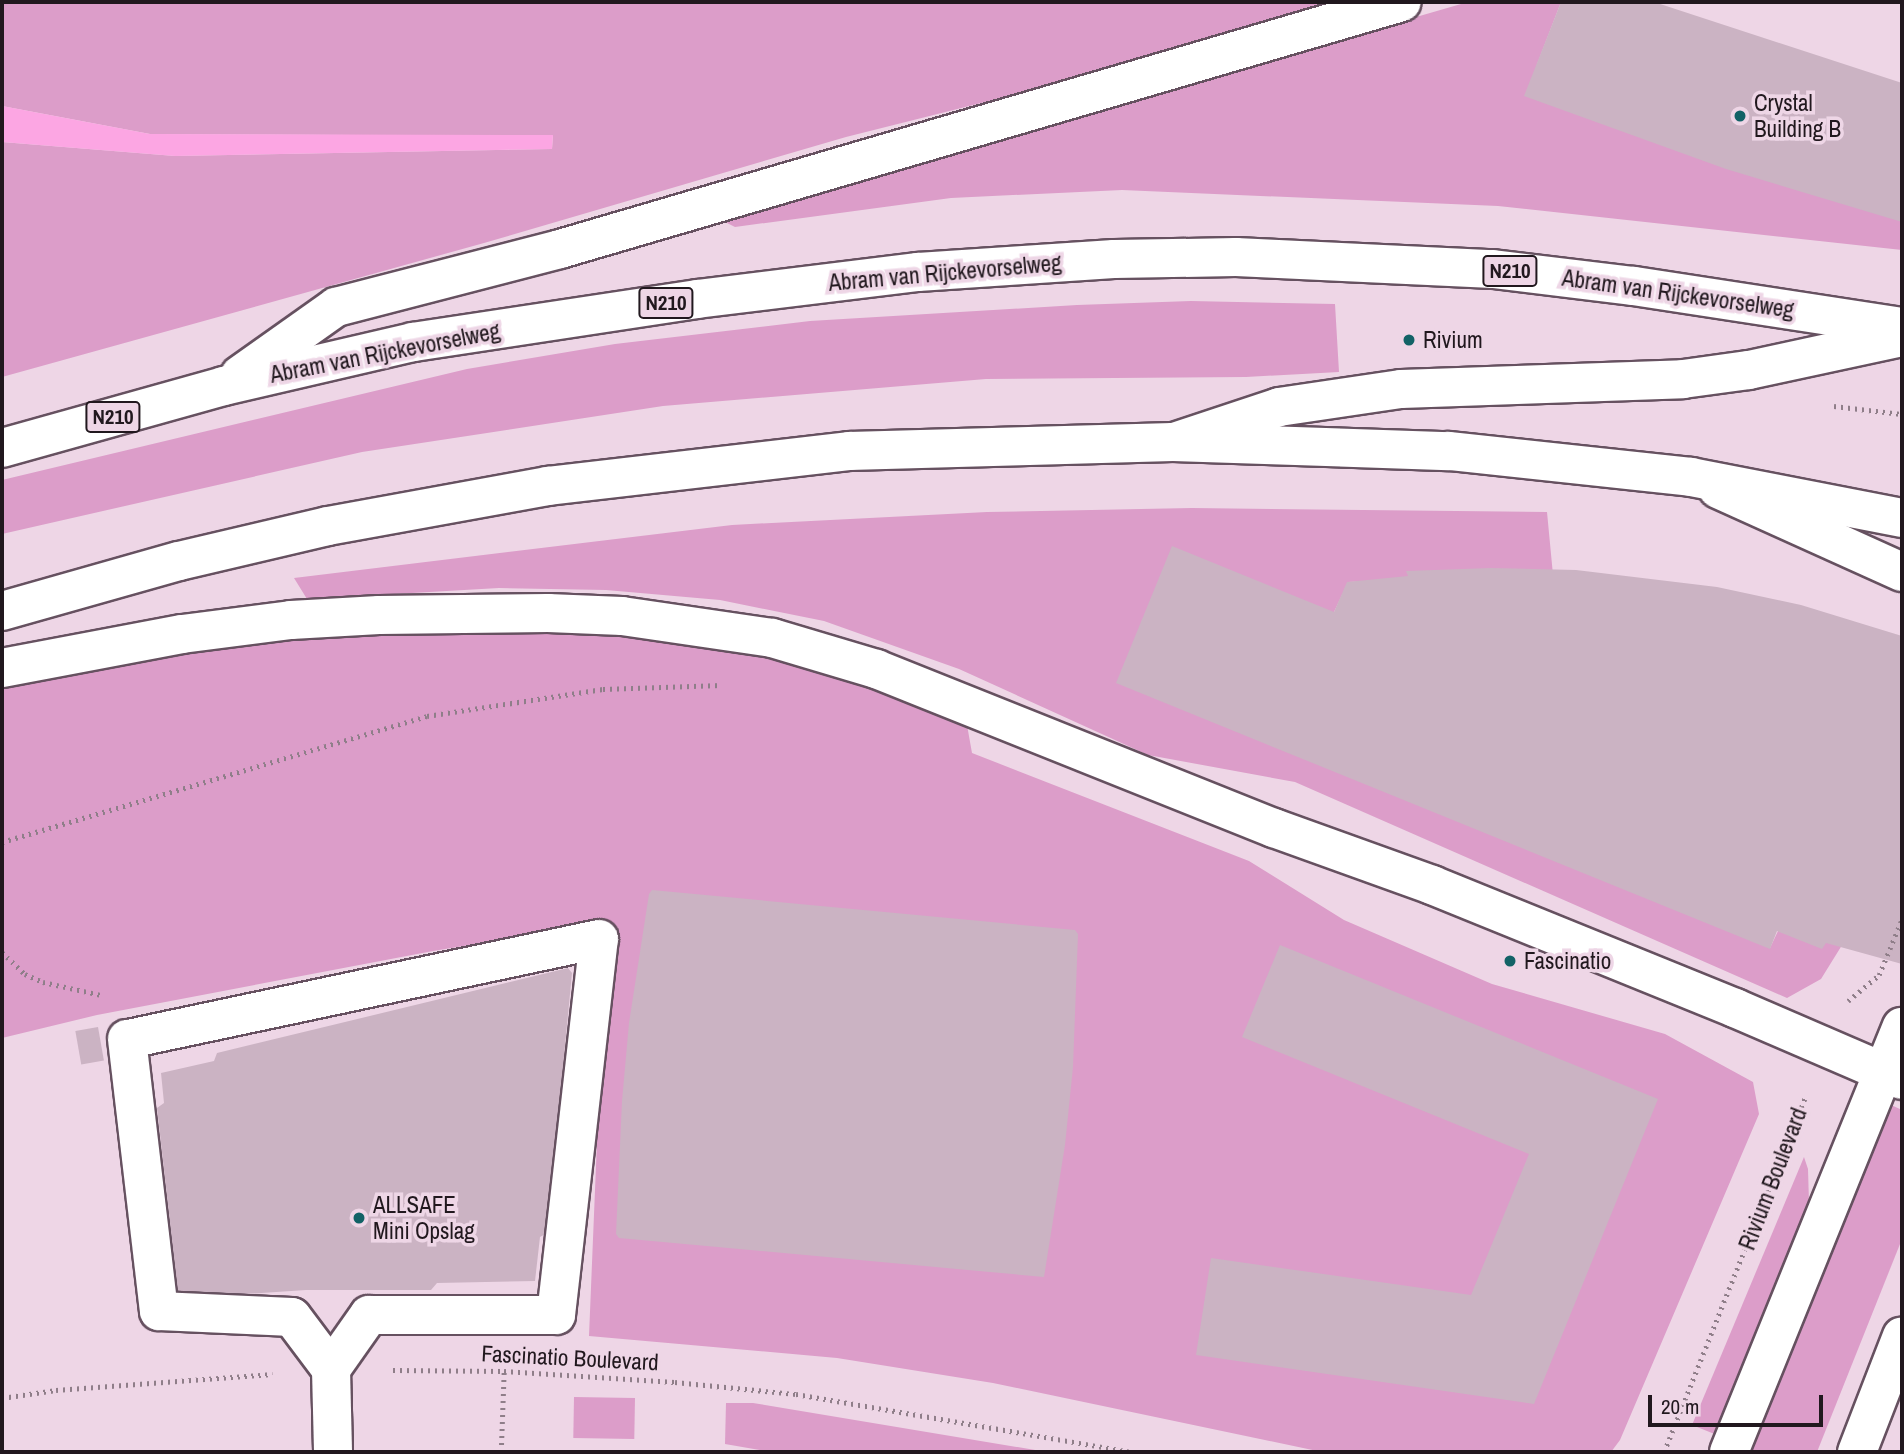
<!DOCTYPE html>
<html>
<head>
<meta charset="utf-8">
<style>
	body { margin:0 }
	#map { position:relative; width:1904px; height:1454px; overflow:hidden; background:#eed6e6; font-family:"Archivo Narrow",sans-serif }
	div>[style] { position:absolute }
	.green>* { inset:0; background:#dc9dc9; transform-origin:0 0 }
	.water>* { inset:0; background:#fca6e3 }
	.building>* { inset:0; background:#cbb3c3; transform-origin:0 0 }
	.path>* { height:4.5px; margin-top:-2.25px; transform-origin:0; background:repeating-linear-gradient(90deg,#8f7e89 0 2px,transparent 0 7px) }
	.roads { filter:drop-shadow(2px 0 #665160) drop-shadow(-2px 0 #665160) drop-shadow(0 2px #665160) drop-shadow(0 -2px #665160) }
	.minor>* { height:38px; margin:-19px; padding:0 19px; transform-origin:19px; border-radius:19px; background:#fff }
	.highway>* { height:38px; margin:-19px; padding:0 19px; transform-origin:19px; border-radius:19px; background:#fff }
	.dots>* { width:19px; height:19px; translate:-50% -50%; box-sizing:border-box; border:4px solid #eed6e6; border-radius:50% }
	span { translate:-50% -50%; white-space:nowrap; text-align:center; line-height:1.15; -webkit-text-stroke:7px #eed6e6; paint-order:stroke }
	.shield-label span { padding:2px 5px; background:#eed6e6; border:2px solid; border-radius:5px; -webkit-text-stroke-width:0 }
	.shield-label { font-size:21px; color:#21181e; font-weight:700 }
	.poi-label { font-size:23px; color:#21181e }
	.left { translate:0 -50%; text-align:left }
	.street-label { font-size:23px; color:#21181e }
	.frame { position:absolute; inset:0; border:4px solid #21181e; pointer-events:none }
	.scale { position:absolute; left:1648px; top:1395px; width:175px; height:32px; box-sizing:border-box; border:4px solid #21181e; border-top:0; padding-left:9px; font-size:21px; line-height:24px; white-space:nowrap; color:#21181e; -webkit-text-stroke:5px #eed6e6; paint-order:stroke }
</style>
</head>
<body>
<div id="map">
	<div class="green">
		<i style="clip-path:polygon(2px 2px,1344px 2px,1093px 75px,846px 137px,484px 243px,2px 377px,2px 142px,175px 156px,552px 149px,553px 136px,150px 134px,2px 106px)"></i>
		<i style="clip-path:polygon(1468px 2px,1561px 2px,1536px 67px,1902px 181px,1902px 250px,1498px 206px,1122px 190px,951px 198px,735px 227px,719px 219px)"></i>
		<i style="clip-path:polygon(1191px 301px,1335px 304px,1339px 372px,1246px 377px,986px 379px,663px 406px,362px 452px,2px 534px,2px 480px,467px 369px,615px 344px,810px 321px,1077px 305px)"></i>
		<i style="clip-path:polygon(1192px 508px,1547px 512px,1553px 575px,1348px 582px,1334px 612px,1770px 948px,1778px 931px,1852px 929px,1821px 979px,1787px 998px,1295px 782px,1148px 755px,959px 669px,824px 621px,720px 600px,606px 590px,499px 588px,307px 599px,294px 578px,732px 525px,987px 512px)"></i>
		<i style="clip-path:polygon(547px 629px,774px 653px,967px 725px,972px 753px,1249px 861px,1344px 920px,1492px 984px,1665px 1034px,1753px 1082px,1759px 1114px,1620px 1440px,1611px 1452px,1322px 1452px,993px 1383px,837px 1358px,589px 1336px,606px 923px,433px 951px,97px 1015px,2px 1038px,2px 689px,126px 661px,249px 643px,375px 634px)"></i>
		<i style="clip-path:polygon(1889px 1104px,1902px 1110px,1902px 1239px,1817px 1452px,1755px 1452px,1746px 1449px)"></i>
		<i style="clip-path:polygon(1804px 1157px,1808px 1169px,1809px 1203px,1717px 1435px,1692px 1425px)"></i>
		<i style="left:574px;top:1397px;width:61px;height:41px;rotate:1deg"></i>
		<i style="clip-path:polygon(726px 1403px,753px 1403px,1047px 1452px,771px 1452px,725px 1444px)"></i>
	</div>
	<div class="water">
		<i style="clip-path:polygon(2px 106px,150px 134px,553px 135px,552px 149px,175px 156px,2px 142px)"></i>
	</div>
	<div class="building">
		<i style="clip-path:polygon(1561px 2px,1654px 2px,1902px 83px,1902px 222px,1726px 169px,1524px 96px)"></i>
		<i style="clip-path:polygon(1172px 546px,1334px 612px,1347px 582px,1408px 576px,1406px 571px,1491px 568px,1576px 570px,1717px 587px,1801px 605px,1902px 636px,1902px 964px,1826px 943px,1822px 949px,1777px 931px,1770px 949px,1116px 683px)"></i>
		<i style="clip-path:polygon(652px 890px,1075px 930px,1078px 934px,1073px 1067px,1065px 1145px,1044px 1277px,619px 1238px,616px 1234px,622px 1101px,629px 1023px,649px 894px)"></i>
		<i style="clip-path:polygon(1280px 945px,1658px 1099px,1534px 1404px,1196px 1355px,1211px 1258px,1471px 1295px,1529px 1154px,1242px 1037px)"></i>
		<i style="clip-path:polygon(568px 968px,572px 973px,547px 1233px,540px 1237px,535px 1281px,437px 1283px,431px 1290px,306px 1290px,214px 1296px,183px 1296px,178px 1292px,157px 1108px,164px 1103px,161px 1073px,214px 1061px,217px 1053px)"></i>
		<i style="left:98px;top:1027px;width:34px;height:23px;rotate:80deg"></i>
	</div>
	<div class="path">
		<i style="left:1834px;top:406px;width:68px;rotate:6.7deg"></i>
		<i style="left:2px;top:842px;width:443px;rotate:-16.5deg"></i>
		<i style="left:427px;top:716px;width:178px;rotate:-8.7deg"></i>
		<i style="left:603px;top:689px;width:119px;rotate:-1.9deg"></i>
		<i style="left:2px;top:952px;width:32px;rotate:44deg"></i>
		<i style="left:25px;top:974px;width:20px;rotate:24deg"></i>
		<i style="left:43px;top:982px;width:59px;rotate:12.6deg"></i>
		<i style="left:1848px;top:1001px;width:40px;rotate:-40deg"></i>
		<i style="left:1879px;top:975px;width:61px;rotate:-67.7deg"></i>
		<i style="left:393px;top:1370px;width:111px;rotate:0.5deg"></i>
		<i style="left:504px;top:1371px;width:171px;rotate:3.7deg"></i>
		<i style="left:675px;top:1382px;width:122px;rotate:5.7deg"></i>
		<i style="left:796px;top:1394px;width:340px;rotate:9.8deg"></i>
		<i style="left:2px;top:1398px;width:55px;rotate:-8.4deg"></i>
		<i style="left:56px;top:1390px;width:217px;rotate:-4.2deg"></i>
		<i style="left:501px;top:1452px;width:81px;rotate:-87.9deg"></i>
		<i style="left:1664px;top:1452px;width:384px;rotate:-68.3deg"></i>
	</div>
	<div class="roads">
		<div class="minor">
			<i style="left:1177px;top:441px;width:108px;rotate:-18.4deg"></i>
			<i style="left:1279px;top:407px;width:123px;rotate:-8.4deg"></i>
			<i style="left:1401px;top:389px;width:282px;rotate:-2deg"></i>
			<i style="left:1683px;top:379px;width:67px;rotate:-7.8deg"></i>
			<i style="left:1749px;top:370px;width:157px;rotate:-12.2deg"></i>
			<i style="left:1718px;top:489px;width:202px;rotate:24.3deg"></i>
			<i style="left:331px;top:1369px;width:66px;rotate:-54.9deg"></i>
			<i style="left:369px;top:1315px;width:187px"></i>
			<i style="left:556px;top:1315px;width:378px;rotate:-83.5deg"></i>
			<i style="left:599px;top:939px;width:482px;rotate:168deg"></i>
			<i style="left:127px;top:1039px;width:274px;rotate:83.3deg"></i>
			<i style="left:159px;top:1311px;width:133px;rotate:2.6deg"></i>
			<i style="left:292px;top:1317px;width:65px;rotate:53.1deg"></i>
			<i style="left:331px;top:1369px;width:83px;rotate:88.6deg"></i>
			<i style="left:1729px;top:1452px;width:459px;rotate:-67.9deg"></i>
			<i style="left:1857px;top:1452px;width:124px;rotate:-68.8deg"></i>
		</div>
		<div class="highway">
			<i style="left:240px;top:375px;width:118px;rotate:-35.3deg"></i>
			<i style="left:336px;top:307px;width:231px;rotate:-14.5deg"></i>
			<i style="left:560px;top:249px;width:877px;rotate:-16.35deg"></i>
			<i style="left:2px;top:448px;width:230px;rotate:-15.6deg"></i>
			<i style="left:224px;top:386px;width:194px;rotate:-13.1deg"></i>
			<i style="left:413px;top:342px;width:287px;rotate:-8.6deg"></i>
			<i style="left:697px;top:299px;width:223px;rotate:-7deg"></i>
			<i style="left:918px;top:272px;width:196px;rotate:-3.8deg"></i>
			<i style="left:1114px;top:259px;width:122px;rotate:-0.9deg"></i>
			<i style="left:1236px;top:257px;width:257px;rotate:2.7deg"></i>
			<i style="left:1493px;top:269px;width:142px;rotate:6.9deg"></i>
			<i style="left:1634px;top:286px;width:271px;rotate:8.7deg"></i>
			<i style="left:2px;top:611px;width:184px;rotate:-15.8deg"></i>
			<i style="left:179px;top:561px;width:153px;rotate:-13.2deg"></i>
			<i style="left:328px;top:526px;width:224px;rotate:-10.3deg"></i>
			<i style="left:548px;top:486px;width:303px;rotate:-6.6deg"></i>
			<i style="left:849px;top:451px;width:324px;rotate:-1.6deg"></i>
			<i style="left:1173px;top:442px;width:276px;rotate:1.9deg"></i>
			<i style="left:1449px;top:451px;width:243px;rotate:6.1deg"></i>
			<i style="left:1691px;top:477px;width:215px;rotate:11deg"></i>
			<i style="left:2px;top:668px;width:183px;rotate:-10.7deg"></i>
			<i style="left:182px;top:634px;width:110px;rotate:-7.3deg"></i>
			<i style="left:291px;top:620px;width:88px;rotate:-3.3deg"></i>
			<i style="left:379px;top:615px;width:169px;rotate:-0.7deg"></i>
			<i style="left:548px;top:613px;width:74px;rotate:2.3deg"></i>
			<i style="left:622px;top:616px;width:152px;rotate:8.3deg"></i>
			<i style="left:772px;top:638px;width:109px;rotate:16.6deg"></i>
			<i style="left:876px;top:669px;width:429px;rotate:21.8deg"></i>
			<i style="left:1274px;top:828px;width:168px;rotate:19.8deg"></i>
			<i style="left:1432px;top:885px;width:327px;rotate:22.1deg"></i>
			<i style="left:1735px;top:1008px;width:182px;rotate:23.3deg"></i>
		</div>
	</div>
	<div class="dots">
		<i style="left:1740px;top:116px;background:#126266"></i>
		<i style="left:1409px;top:340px;background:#126266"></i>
		<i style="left:1510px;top:961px;background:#126266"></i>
		<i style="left:359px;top:1218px;background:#126266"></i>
	</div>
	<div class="shield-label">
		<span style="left:1510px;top:271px">N210</span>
		<span style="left:666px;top:303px">N210</span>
		<span style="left:113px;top:417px">N210</span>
	</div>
	<div class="poi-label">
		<span class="left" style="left:1754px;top:116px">Crystal<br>Building B</span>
		<span class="left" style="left:1423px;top:340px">Rivium</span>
		<span class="left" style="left:1524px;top:961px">Fascinatio</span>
		<span class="left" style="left:373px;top:1218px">ALLSAFE<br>Mini Opslag</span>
	</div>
	<div class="street-label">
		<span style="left:945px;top:273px;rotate:-5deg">Abram van Rijckevorselweg</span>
		<span style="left:1678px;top:294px;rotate:8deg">Abram van Rijckevorselweg</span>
		<span style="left:385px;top:353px;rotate:-11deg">Abram van Rijckevorselweg</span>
		<span style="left:1773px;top:1179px;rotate:-69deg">Rivium Boulevard</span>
		<span style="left:570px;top:1358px;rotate:3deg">Fascinatio Boulevard</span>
	</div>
	<div class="frame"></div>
	<div class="scale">20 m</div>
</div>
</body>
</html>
